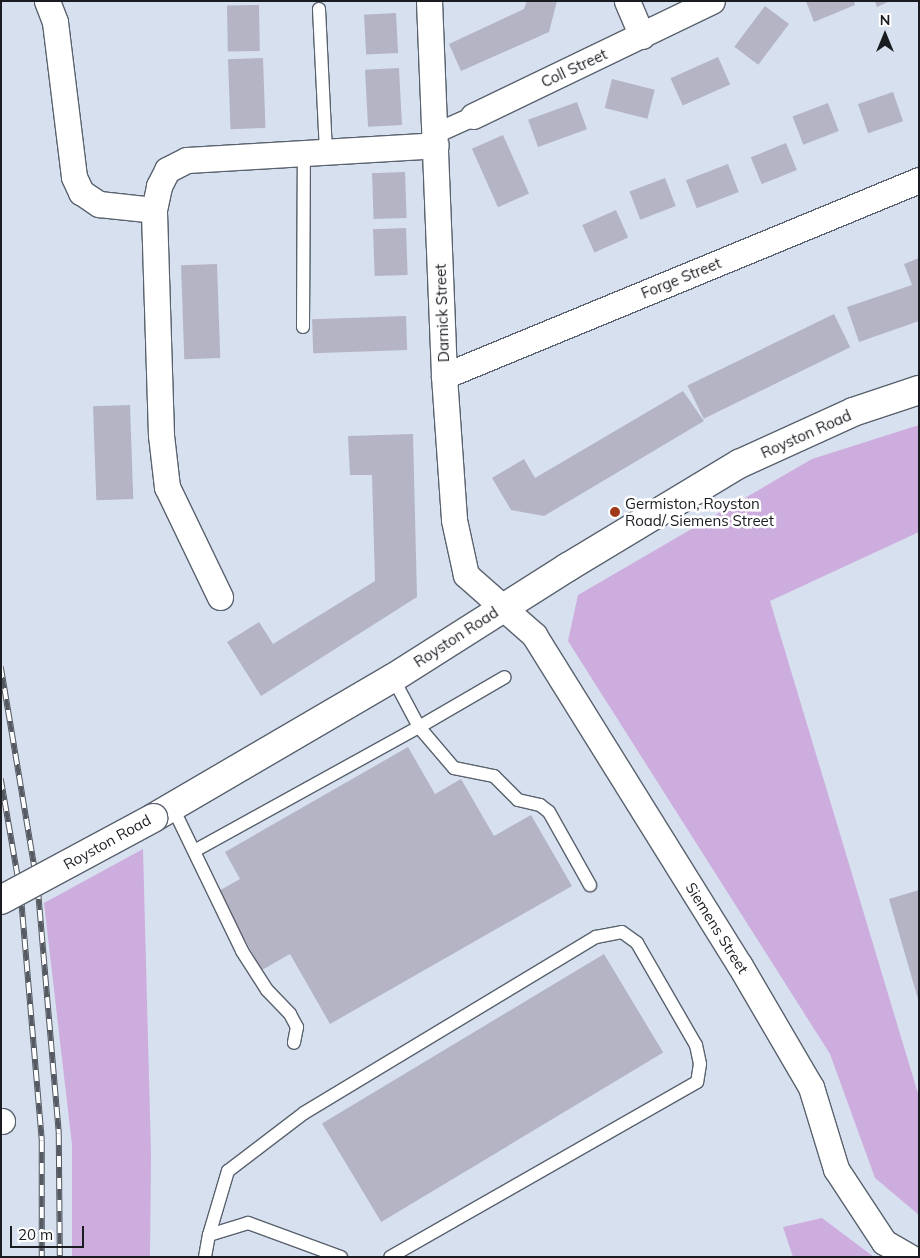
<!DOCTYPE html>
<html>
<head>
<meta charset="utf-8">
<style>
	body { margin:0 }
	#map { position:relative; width:920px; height:1258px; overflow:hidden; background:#d7e0ee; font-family:Mulish,sans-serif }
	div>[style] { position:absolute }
	.green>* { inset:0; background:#cdacde }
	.building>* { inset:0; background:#b4b4c4; transform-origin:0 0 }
	.roads { filter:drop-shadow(1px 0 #59626e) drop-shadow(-1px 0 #59626e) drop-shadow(0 1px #59626e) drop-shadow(0 -1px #59626e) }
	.service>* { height:12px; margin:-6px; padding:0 6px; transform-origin:6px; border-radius:6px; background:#fff }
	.pedestrian>* { height:19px; margin:-9.5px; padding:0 9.5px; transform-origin:9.5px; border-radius:9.5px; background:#fff }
	.minor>* { height:25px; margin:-12.5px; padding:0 12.5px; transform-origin:12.5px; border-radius:12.5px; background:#fff }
	.tertiary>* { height:28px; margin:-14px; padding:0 14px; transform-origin:14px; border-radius:14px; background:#fff }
	.rail>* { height:5.5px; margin-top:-2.75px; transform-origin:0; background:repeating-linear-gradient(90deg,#fff 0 11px,#555a62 0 22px); box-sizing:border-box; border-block:1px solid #555a62 }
	.bridges { filter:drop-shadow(1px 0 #59626e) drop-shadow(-1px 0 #59626e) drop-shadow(0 1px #59626e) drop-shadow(0 -1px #59626e) }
	.tertiary-bridge>* { height:28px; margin:-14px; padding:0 14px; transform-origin:14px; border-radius:14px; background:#fff }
	.dots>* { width:14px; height:14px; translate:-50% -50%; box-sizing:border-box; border:2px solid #fff; border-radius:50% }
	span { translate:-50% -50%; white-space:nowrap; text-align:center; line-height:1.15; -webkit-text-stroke:5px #fff; paint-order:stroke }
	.street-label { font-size:15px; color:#191c21 }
	.poi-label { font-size:15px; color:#191c21 }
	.left { translate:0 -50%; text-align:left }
	.frame { position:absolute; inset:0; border:2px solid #191c21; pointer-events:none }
	.north { position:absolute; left:860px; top:10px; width:50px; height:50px; -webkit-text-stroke:4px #fff; paint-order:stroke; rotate:0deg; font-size:14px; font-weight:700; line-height:20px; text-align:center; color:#191c21 }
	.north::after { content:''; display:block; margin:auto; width:18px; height:22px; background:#191c21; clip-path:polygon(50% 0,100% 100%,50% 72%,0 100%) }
	.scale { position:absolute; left:10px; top:1226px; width:74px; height:22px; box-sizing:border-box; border:2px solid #191c21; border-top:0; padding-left:6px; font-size:15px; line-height:18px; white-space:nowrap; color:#191c21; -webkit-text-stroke:4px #fff; paint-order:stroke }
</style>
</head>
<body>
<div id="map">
	<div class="green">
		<i style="clip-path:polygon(919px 425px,919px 532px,770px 601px,919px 1097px,919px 1215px,875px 1178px,830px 1054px,568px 641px,578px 595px,812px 459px)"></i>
		<i style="clip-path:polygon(143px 849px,151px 1153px,150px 1257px,72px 1257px,72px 1145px,44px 903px)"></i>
		<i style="clip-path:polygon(822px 1218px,874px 1257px,793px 1257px,783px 1227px)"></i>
	</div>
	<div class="building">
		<i style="clip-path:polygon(527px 1px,557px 1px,549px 32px,461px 71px,449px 44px,524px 9px)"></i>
		<i style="clip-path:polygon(806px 1px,854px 1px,855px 5px,814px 22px)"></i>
		<i style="clip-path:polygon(875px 1px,890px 1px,877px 7px)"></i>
		<i style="left:259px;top:5px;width:46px;height:32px;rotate:89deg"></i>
		<i style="left:765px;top:6px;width:30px;height:51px;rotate:37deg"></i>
		<i style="left:396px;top:13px;width:40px;height:32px;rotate:87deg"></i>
		<i style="left:718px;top:57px;width:30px;height:52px;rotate:66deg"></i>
		<i style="left:263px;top:58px;width:70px;height:35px;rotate:88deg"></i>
		<i style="left:399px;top:68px;width:57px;height:34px;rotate:87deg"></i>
		<i style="left:612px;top:79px;width:44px;height:30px;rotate:14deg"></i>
		<i style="left:893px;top:92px;width:31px;height:37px;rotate:71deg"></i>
		<i style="left:577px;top:102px;width:29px;height:52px;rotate:70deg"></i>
		<i style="left:828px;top:103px;width:30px;height:38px;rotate:69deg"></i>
		<i style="left:503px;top:135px;width:64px;height:34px;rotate:66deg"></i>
		<i style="left:786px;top:143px;width:29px;height:38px;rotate:68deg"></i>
		<i style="left:728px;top:164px;width:30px;height:45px;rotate:69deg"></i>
		<i style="left:405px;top:172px;width:46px;height:33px;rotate:88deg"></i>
		<i style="left:665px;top:178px;width:30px;height:38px;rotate:69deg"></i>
		<i style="left:616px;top:210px;width:30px;height:37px;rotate:66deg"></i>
		<i style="left:406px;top:228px;width:47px;height:33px;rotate:88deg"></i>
		<i style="clip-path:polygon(919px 258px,919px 321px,859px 342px,847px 307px,912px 285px,904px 264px)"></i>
		<i style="left:217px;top:264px;width:94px;height:36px;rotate:88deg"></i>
		<i style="left:834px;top:314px;width:37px;height:163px;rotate:64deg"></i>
		<i style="left:406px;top:316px;width:34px;height:94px;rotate:88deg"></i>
		<i style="clip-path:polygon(683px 391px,704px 421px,544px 516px,511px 510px,492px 478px,524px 459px,535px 478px)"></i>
		<i style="left:130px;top:405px;width:94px;height:37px;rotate:88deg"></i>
		<i style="clip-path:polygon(413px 434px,417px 597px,261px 696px,227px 642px,259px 622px,273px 644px,375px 581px,372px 475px,350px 475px,348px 436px)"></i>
		<i style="clip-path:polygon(408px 747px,435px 794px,461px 779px,494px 836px,531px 815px,572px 886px,330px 1024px,290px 954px,262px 970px,217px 892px,240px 879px,225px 852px)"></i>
		<i style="clip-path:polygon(919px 890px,919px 998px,918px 999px,889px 899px)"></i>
		<i style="left:604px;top:954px;width:115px;height:329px;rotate:59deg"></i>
	</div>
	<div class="roads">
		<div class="service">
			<i style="left:319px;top:9px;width:143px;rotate:87.2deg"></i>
			<i style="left:303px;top:327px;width:174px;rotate:-89.7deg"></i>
			<i style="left:393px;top:678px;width:55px;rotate:62deg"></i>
			<i style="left:419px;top:727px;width:99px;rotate:-30.2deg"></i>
			<i style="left:172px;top:806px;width:161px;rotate:64.2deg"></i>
			<i style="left:242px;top:951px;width:46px;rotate:57.3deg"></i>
			<i style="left:267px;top:990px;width:33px;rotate:46deg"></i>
			<i style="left:290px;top:1014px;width:15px;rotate:62deg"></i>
			<i style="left:297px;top:1027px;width:16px;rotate:101deg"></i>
			<i style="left:196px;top:850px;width:255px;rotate:-28.9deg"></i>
			<i style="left:419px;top:727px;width:54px;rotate:49.5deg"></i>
			<i style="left:454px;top:768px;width:41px;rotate:11.3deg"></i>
			<i style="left:494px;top:776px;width:34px;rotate:45deg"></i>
			<i style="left:518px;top:800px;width:23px;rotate:13deg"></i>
			<i style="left:540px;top:805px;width:11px;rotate:38deg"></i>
			<i style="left:549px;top:812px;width:84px;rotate:60.7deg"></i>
			<i style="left:209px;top:1235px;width:67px;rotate:-73.5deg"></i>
			<i style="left:228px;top:1171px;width:96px;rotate:-37.3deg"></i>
			<i style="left:304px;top:1113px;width:341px;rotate:-31.1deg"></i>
			<i style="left:596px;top:937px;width:26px;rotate:-11deg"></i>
			<i style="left:622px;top:932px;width:19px;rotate:36deg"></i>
			<i style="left:637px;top:943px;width:118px;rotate:60deg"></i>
			<i style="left:696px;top:1045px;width:19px;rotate:78deg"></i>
			<i style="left:700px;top:1064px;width:18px;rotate:99deg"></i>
			<i style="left:697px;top:1082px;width:353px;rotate:150.3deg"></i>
			<i style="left:205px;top:1257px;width:22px;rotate:-80deg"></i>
			<i style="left:209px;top:1235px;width:41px;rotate:-17.1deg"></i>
			<i style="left:248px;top:1223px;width:99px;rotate:20.1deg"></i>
		</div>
		<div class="pedestrian">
			<i style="left:435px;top:133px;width:42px;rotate:-24.1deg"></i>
		</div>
		<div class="minor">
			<i style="left:47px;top:1px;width:22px;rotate:69deg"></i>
			<i style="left:55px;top:22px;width:156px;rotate:83deg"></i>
			<i style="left:74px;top:177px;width:17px;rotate:65deg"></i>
			<i style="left:81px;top:192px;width:22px;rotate:34deg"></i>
			<i style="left:99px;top:204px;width:55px;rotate:6.2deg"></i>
			<i style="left:429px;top:1px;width:375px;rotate:87.7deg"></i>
			<i style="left:444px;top:376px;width:144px;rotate:86deg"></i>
			<i style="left:454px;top:520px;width:56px;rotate:77.7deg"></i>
			<i style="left:466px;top:575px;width:91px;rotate:41.4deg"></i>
			<i style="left:534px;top:635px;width:388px;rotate:58.1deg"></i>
			<i style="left:739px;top:964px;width:143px;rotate:59.7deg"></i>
			<i style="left:811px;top:1087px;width:86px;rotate:73deg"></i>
			<i style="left:836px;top:1169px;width:87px;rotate:56.7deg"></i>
			<i style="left:884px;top:1242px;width:30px;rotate:30deg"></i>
			<i style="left:627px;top:1px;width:38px;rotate:67deg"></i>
			<i style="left:473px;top:116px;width:265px;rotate:-25.7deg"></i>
			<i style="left:444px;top:376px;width:514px;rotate:-22.42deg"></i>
			<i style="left:220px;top:597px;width:122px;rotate:-115.7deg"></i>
			<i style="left:167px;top:487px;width:52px;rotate:-96.6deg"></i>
			<i style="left:161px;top:435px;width:225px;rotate:-91.8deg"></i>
			<i style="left:154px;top:210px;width:25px;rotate:-78deg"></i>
			<i style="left:159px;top:186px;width:18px;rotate:-63deg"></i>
			<i style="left:167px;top:170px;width:22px;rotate:-27deg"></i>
			<i style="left:187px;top:160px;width:249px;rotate:-3.4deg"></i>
			<i style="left:1px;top:1121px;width:1px"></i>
		</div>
		<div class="tertiary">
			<i style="left:153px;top:818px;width:278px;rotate:-30.3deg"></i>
			<i style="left:393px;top:678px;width:207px;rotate:-32.4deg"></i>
			<i style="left:568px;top:567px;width:200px;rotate:-31.1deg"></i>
			<i style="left:739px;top:464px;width:125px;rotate:-24.5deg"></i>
			<i style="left:853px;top:412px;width:70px;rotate:-18.4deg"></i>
		</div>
	</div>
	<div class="rail">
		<i style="left:1px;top:667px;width:224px;rotate:80.5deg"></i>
		<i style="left:38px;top:888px;width:247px;rotate:85.1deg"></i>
		<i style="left:59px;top:1134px;width:123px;rotate:89.5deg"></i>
		<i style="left:1px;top:779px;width:118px;rotate:80.2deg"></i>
		<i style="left:21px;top:895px;width:247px;rotate:85.1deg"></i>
		<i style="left:42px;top:1141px;width:116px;rotate:90deg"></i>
	</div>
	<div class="bridges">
		<div class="tertiary-bridge">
			<i style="left:1px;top:900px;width:173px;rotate:-28.3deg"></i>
		</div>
	</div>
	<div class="dots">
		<i style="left:615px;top:512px;background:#a03918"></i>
	</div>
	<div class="street-label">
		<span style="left:574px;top:68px;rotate:-25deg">Coll Street</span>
		<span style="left:681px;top:278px;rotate:-22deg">Forge Street</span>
		<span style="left:442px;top:313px;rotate:-92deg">Darnick Street</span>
		<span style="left:806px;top:434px;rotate:-24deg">Royston Road</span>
		<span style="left:456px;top:637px;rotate:-33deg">Royston Road</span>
		<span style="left:107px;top:842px;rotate:-29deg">Royston Road</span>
		<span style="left:717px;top:928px;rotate:58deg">Siemens Street</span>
	</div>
	<div class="poi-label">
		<span class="left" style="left:625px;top:512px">Germiston, Royston<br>Road/ Siemens Street</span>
	</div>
	<div class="frame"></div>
	<div class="north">N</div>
	<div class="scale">20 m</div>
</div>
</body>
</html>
